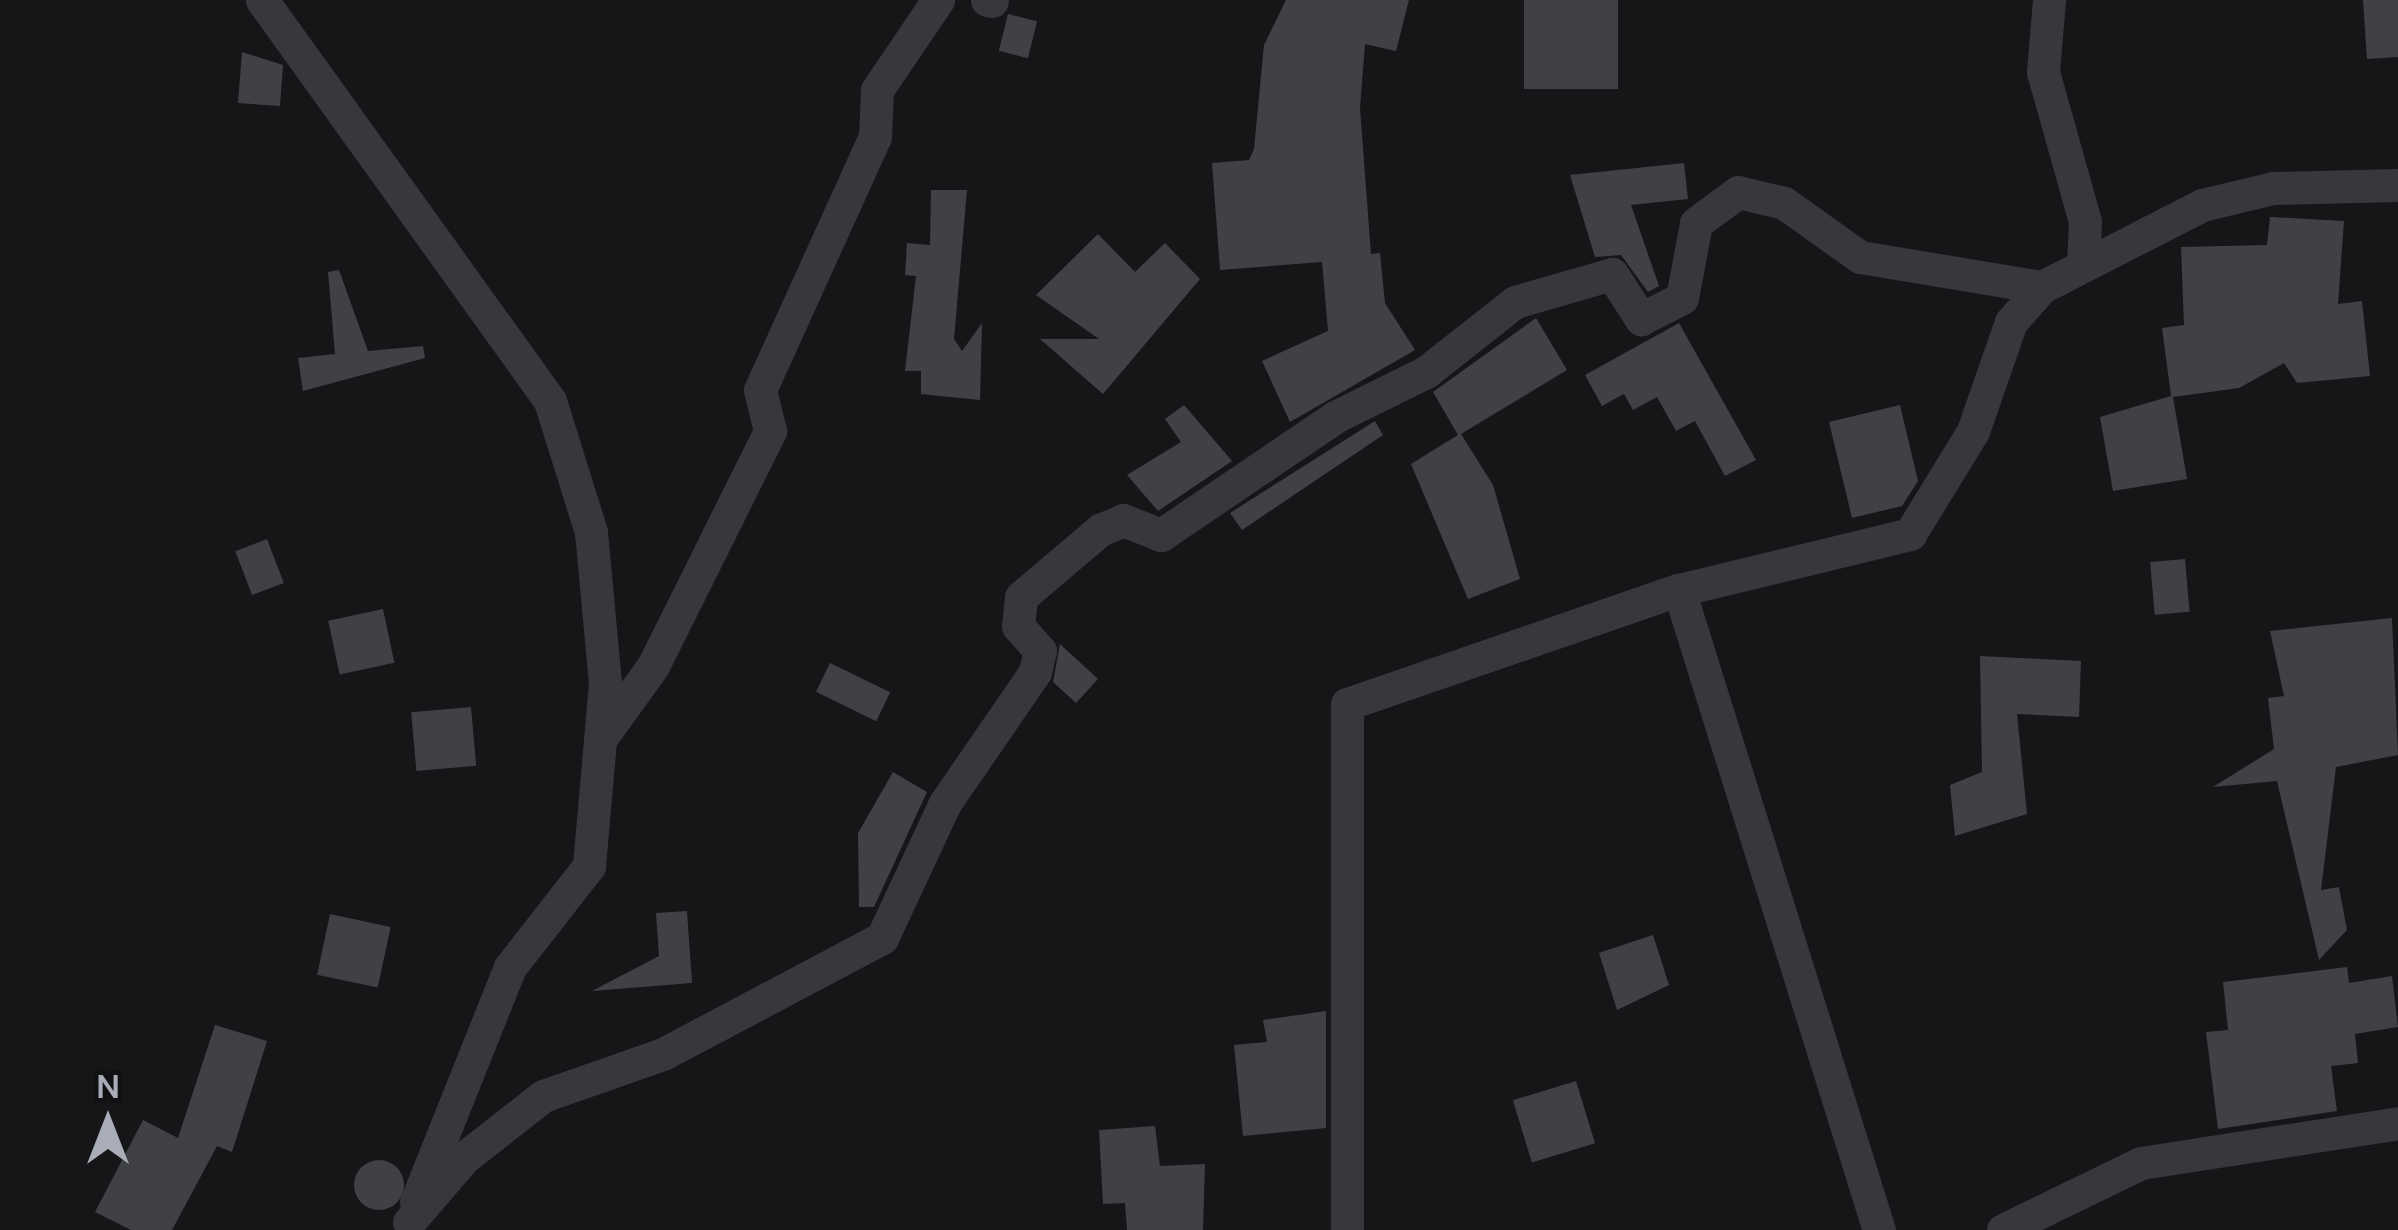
<!DOCTYPE html>
<html>
<head>
<meta charset="utf-8">
<style>
	body { margin:0 }
	#map { position:relative; width:2398px; height:1230px; overflow:hidden; background:#161618; font-family:Manrope,sans-serif }
	div>[style] { position:absolute }
	.building>* { inset:0; background:#404145; transform-origin:0 0 }
	.round { border-radius:50% }
	.minor>* { height:33px; margin:-16.5px; padding:0 16.5px; transform-origin:16.5px; border-radius:16.5px; background:#37383d }
	span { translate:-50% -50%; white-space:nowrap; text-align:center; line-height:1.15; -webkit-text-stroke:9px #111113; paint-order:stroke }
	.north { position:absolute; left:48px; top:1062px; width:120px; height:120px; -webkit-text-stroke:9px #111113; paint-order:stroke; rotate:0deg; font-size:33px; font-weight:700; line-height:48px; text-align:center; color:#a8adb8 }
	.north::after { content:''; display:block; margin:auto; width:42px; height:54px; background:#a8adb8; clip-path:polygon(50% 0,100% 100%,50% 72%,0 100%) }
</style>
</head>
<body>
<div id="map">
	<div class="building">
		<i style="clip-path:polygon(1286px 0,1409px 0,1396px 51px,1365px 44px,1360px 108px,1371px 254px,1380px 253px,1385px 303px,1415px 350px,1290px 422px,1262px 361px,1328px 331px,1322px 262px,1220px 270px,1212px 163px,1249px 160px,1254px 149px,1264px 45px)"></i>
		<i style="left:1524px;top:0;width:94px;height:89px"></i>
		<i style="clip-path:polygon(2363px 0,2398px 0,2398px 57px,2367px 59px)"></i>
		<i style="left:1008px;top:14px;width:30px;height:38px;rotate:14deg"></i>
		<i style="clip-path:polygon(242px 52px,283px 65px,280px 106px,238px 103px)"></i>
		<i style="clip-path:polygon(1684px 163px,1688px 199px,1631px 205px,1659px 286px,1648px 292px,1621px 255px,1595px 257px,1570px 175px)"></i>
		<i style="clip-path:polygon(931px 190px,967px 190px,954px 339px,962px 351px,982px 323px,980px 400px,921px 394px,921px 371px,905px 371px,916px 276px,905px 275px,907px 243px,930px 245px)"></i>
		<i style="clip-path:polygon(2270px 217px,2344px 221px,2338px 304px,2362px 301px,2370px 376px,2297px 383px,2284px 363px,2239px 388px,2173px 397px,2187px 479px,2113px 491px,2100px 417px,2171px 396px,2162px 328px,2184px 325px,2181px 247px,2267px 245px)"></i>
		<i style="clip-path:polygon(1098px 234px,1135px 272px,1165px 243px,1200px 279px,1103px 394px,1040px 339px,1099px 339px,1036px 295px)"></i>
		<i style="clip-path:polygon(339px 270px,368px 351px,423px 346px,425px 358px,303px 391px,298px 358px,335px 354px,328px 272px)"></i>
		<i style="clip-path:polygon(1536px 318px,1567px 370px,1461px 434px,1493px 485px,1520px 579px,1468px 599px,1411px 464px,1458px 435px,1433px 392px)"></i>
		<i style="clip-path:polygon(1679px 323px,1756px 460px,1725px 476px,1695px 421px,1676px 431px,1657px 397px,1633px 410px,1624px 394px,1602px 406px,1585px 375px)"></i>
		<i style="clip-path:polygon(1184px 405px,1232px 461px,1158px 511px,1127px 475px,1181px 442px,1165px 419px)"></i>
		<i style="clip-path:polygon(1900px 405px,1918px 481px,1902px 506px,1852px 518px,1829px 422px)"></i>
		<i style="clip-path:polygon(1375px 421px,1383px 435px,1242px 530px,1230px 513px)"></i>
		<i style="left:267px;top:539px;width:47px;height:34px;rotate:69deg"></i>
		<i style="left:2185px;top:559px;width:53px;height:35px;rotate:85deg"></i>
		<i style="left:383px;top:609px;width:55px;height:56px;rotate:78deg"></i>
		<i style="clip-path:polygon(2392px 618px,2398px 755px,2336px 767px,2321px 890px,2339px 887px,2347px 930px,2319px 960px,2277px 781px,2213px 787px,2274px 749px,2268px 698px,2284px 696px,2270px 631px)"></i>
		<i style="clip-path:polygon(1060px 644px,1098px 679px,1076px 703px,1053px 682px)"></i>
		<i style="clip-path:polygon(1980px 656px,2081px 661px,2079px 717px,2017px 714px,2027px 814px,1955px 836px,1950px 785px,1982px 772px)"></i>
		<i style="left:830px;top:663px;width:67px;height:32px;rotate:26deg"></i>
		<i style="left:471px;top:707px;width:59px;height:60px;rotate:85deg"></i>
		<i style="clip-path:polygon(893px 772px,927px 792px,874px 907px,859px 907px,858px 833px)"></i>
		<i style="clip-path:polygon(687px 911px,692px 983px,592px 991px,659px 956px,656px 913px)"></i>
		<i style="left:330px;top:914px;width:62px;height:62px;rotate:12deg"></i>
		<i style="clip-path:polygon(1653px 935px,1669px 985px,1617px 1010px,1599px 953px)"></i>
		<i style="clip-path:polygon(2347px 967px,2349px 983px,2392px 976px,2398px 1027px,2355px 1034px,2358px 1063px,2331px 1066px,2337px 1111px,2218px 1129px,2206px 1032px,2228px 1030px,2223px 982px)"></i>
		<i style="clip-path:polygon(1326px 1011px,1326px 1128px,1243px 1136px,1234px 1045px,1267px 1042px,1263px 1020px)"></i>
		<i style="clip-path:polygon(215px 1025px,267px 1041px,232px 1152px,217px 1146px,172px 1230px,131px 1230px,95px 1212px,143px 1120px,178px 1138px)"></i>
		<i style="left:1576px;top:1081px;width:65px;height:66px;rotate:73deg"></i>
		<i style="clip-path:polygon(1155px 1126px,1160px 1166px,1205px 1164px,1203px 1230px,1127px 1230px,1125px 1203px,1103px 1204px,1099px 1130px)"></i>
		<i class="round" style="left:354px;top:1160px;width:50px;height:50px"></i>
	</div>
	<div class="minor">
		<i style="left:262px;top:0;width:494px;rotate:54.3deg"></i>
		<i style="left:550px;top:401px;width:137px;rotate:72.6deg"></i>
		<i style="left:591px;top:532px;width:152px;rotate:84.7deg"></i>
		<i style="left:605px;top:683px;width:184px;rotate:95deg"></i>
		<i style="left:589px;top:866px;width:128px;rotate:128deg"></i>
		<i style="left:510px;top:967px;width:253px;rotate:111.8deg"></i>
		<i style="left:987px;top:0;width:5px;rotate:11deg"></i>
		<i style="left:2049px;top:0;width:72px;rotate:94.8deg"></i>
		<i style="left:2043px;top:72px;width:155px;rotate:74.3deg"></i>
		<i style="left:2085px;top:221px;width:44px;rotate:92.6deg"></i>
		<i style="left:1679px;top:590px;width:671px;rotate:72.65deg"></i>
		<i style="left:601px;top:738px;width:89px;rotate:-54.2deg"></i>
		<i style="left:653px;top:666px;width:263px;rotate:-63.5deg"></i>
		<i style="left:770px;top:431px;width:42px;rotate:-103.7deg"></i>
		<i style="left:760px;top:390px;width:278px;rotate:-65.6deg"></i>
		<i style="left:875px;top:137px;width:47px;rotate:-87.6deg"></i>
		<i style="left:877px;top:90px;width:109px;rotate:-55.9deg"></i>
		<i style="left:409px;top:1222px;width:84px;rotate:-49.3deg"></i>
		<i style="left:464px;top:1158px;width:100px;rotate:-38.1deg"></i>
		<i style="left:543px;top:1096px;width:127px;rotate:-19.3deg"></i>
		<i style="left:663px;top:1054px;width:248px;rotate:-27.9deg"></i>
		<i style="left:882px;top:938px;width:149px;rotate:-65deg"></i>
		<i style="left:945px;top:803px;width:159px;rotate:-55.5deg"></i>
		<i style="left:1035px;top:672px;width:22px;rotate:-77deg"></i>
		<i style="left:1040px;top:651px;width:33px;rotate:-131deg"></i>
		<i style="left:1018px;top:626px;width:29px;rotate:-84deg"></i>
		<i style="left:1021px;top:597px;width:104px;rotate:-40.3deg"></i>
		<i style="left:1100px;top:530px;width:25px;rotate:-23deg"></i>
		<i style="left:1123px;top:520px;width:41px;rotate:21.5deg"></i>
		<i style="left:1161px;top:535px;width:210px;rotate:-34.1deg"></i>
		<i style="left:1335px;top:417px;width:102px;rotate:-26.3deg"></i>
		<i style="left:1426px;top:372px;width:113px;rotate:-38.2deg"></i>
		<i style="left:1515px;top:302px;width:101px;rotate:-16.1deg"></i>
		<i style="left:1612px;top:274px;width:54px;rotate:57.2deg"></i>
		<i style="left:1641px;top:319px;width:46px;rotate:-27.1deg"></i>
		<i style="left:1682px;top:298px;width:76px;rotate:-79.4deg"></i>
		<i style="left:1696px;top:223px;width:52px;rotate:-36.4deg"></i>
		<i style="left:1738px;top:192px;width:47px;rotate:13.4deg"></i>
		<i style="left:1784px;top:203px;width:93px;rotate:35.4deg"></i>
		<i style="left:1860px;top:257px;width:184px;rotate:9.4deg"></i>
		<i style="left:1347px;top:1230px;width:526px;rotate:-90deg"></i>
		<i style="left:1347px;top:704px;width:351px;rotate:-19deg"></i>
		<i style="left:1679px;top:590px;width:238px;rotate:-13.6deg"></i>
		<i style="left:1910px;top:534px;width:121px;rotate:-58.5deg"></i>
		<i style="left:1973px;top:431px;width:115px;rotate:-70.8deg"></i>
		<i style="left:2011px;top:322px;width:47px;rotate:-48.5deg"></i>
		<i style="left:2042px;top:287px;width:180px;rotate:-27.1deg"></i>
		<i style="left:2202px;top:205px;width:73px;rotate:-13.5deg"></i>
		<i style="left:2273px;top:188px;width:125px;rotate:-1.4deg"></i>
		<i style="left:2003px;top:1230px;width:153px;rotate:-25.9deg"></i>
		<i style="left:2141px;top:1163px;width:260px;rotate:-8.8deg"></i>
	</div>
	<div class="north">N</div>
</div>
</body>
</html>
